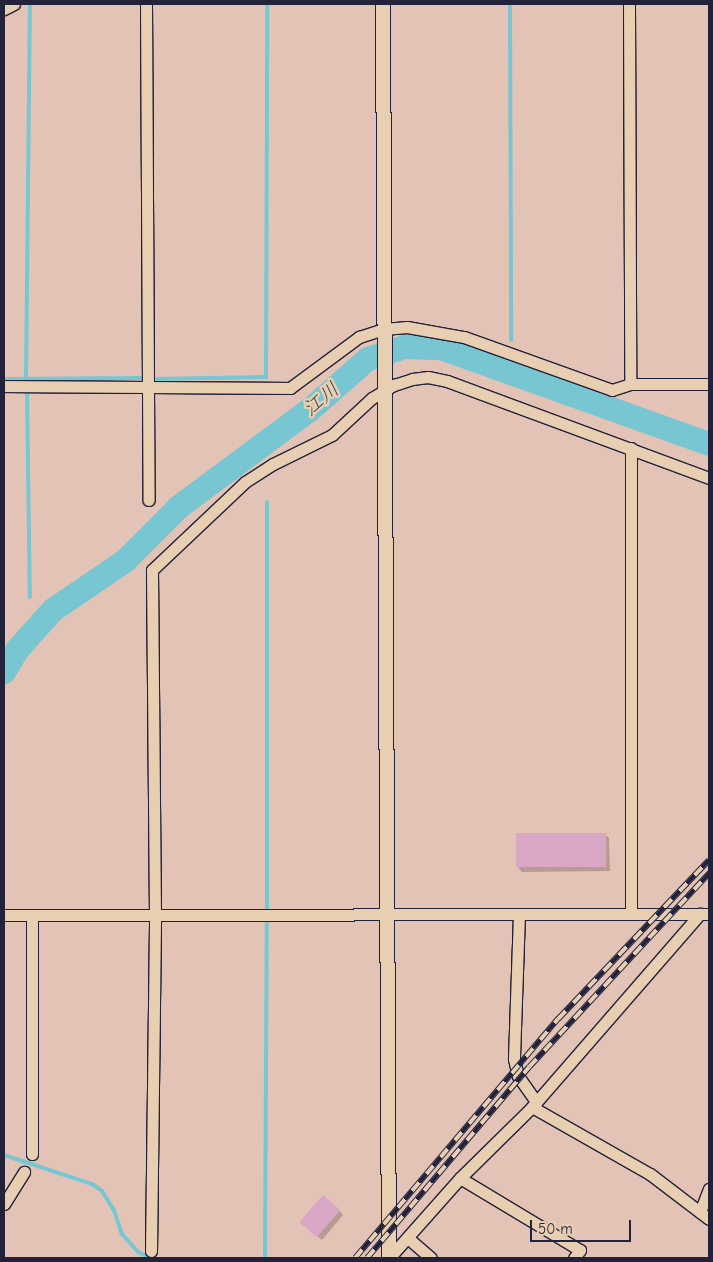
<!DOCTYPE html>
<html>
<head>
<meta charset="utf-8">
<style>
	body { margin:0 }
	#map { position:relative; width:713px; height:1262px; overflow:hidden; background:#e4c3b7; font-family:"Comic Neue","Klee One",sans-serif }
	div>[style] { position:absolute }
	.shadow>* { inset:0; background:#0003 }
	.stream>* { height:4px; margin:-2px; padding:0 2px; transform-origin:2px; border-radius:2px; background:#77c6d2 }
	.river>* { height:24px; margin:-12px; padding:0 12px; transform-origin:12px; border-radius:12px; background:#77c6d2 }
	.building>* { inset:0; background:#daa8c6; transform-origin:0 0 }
	.roads { filter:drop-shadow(1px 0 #22223b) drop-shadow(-1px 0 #22223b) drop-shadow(0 1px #22223b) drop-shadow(0 -1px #22223b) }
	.minor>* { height:11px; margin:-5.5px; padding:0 5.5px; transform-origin:5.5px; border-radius:5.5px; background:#e9cfb1 }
	.tertiary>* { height:14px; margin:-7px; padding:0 7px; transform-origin:7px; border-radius:7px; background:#e9cfb1 }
	.rail>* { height:5.5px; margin-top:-2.75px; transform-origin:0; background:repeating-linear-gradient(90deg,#e9cfb1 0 11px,#22223b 0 22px); box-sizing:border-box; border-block:1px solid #22223b }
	span { translate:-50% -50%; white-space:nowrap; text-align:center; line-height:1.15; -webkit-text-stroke:5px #e9cfb1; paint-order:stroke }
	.water-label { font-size:20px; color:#334359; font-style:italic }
	.frame { position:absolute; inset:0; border:5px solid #22223b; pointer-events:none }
	.scale { position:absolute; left:530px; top:1220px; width:101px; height:22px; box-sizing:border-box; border:2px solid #22223b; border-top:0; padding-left:6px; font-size:15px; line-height:18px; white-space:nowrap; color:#22223b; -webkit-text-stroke:4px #e9cfb1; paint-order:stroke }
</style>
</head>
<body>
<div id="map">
	<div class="shadow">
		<i style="clip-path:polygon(605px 834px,609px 838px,610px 871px,522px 872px,518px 868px)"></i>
		<i style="clip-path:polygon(339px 1210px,343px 1215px,322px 1240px,306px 1227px)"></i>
	</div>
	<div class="stream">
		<i style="left:510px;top:4px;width:336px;rotate:89.8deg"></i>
		<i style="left:4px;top:379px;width:138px;rotate:-0.4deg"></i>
		<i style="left:26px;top:379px;width:375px;rotate:-89.4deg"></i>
		<i style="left:152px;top:379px;width:114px;rotate:-1deg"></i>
		<i style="left:266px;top:377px;width:373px;rotate:-89.8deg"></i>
		<i style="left:27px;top:392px;width:205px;rotate:89.2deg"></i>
		<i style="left:267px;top:910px;width:408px;rotate:-90deg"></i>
		<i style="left:4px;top:1155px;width:93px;rotate:18.2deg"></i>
		<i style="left:92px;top:1184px;width:12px;rotate:35deg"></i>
		<i style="left:102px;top:1191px;width:22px;rotate:58deg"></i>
		<i style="left:114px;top:1210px;width:25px;rotate:72deg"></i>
		<i style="left:122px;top:1234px;width:24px;rotate:48deg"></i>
		<i style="left:138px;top:1252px;width:14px;rotate:25deg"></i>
		<i style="left:265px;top:1258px;width:335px;rotate:-89.7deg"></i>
	</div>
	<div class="river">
		<i style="left:4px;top:672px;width:27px;rotate:-59deg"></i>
		<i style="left:18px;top:649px;width:52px;rotate:-48.1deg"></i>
		<i style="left:53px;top:610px;width:87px;rotate:-34.2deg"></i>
		<i style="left:125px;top:561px;width:76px;rotate:-45deg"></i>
		<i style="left:179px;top:507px;width:164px;rotate:-36.6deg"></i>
		<i style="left:311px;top:409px;width:76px;rotate:-41.3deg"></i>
		<i style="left:368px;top:359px;width:39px;rotate:-18deg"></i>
		<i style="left:405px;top:347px;width:36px;rotate:2deg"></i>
		<i style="left:441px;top:348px;width:285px;rotate:19.7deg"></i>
	</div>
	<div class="building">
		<i style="left:606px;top:833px;width:34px;height:90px;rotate:90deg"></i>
		<i style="left:323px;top:1195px;width:23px;height:36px;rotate:41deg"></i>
	</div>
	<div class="roads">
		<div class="minor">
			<i style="left:146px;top:4px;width:496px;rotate:89.7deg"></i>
			<i style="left:629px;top:4px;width:380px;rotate:89.8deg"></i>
			<i style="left:4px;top:9px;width:11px;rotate:-27deg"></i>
			<i style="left:4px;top:386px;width:286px;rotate:0.4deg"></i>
			<i style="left:290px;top:388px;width:86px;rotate:-36.5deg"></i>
			<i style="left:359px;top:337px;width:26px;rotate:-18deg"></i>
			<i style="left:384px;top:329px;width:23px;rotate:-5deg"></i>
			<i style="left:407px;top:327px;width:58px;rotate:10deg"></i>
			<i style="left:464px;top:337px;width:157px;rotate:19.7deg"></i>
			<i style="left:612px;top:390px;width:19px;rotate:-18deg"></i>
			<i style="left:630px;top:384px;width:79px"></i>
			<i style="left:631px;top:448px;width:466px;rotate:90deg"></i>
			<i style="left:519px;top:914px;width:145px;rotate:92deg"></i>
			<i style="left:514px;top:1059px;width:17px;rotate:77deg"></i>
			<i style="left:518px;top:1076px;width:32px;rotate:55deg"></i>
			<i style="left:4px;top:915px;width:705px;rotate:-0.08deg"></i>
			<i style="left:532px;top:1107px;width:136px;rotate:29.6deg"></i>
			<i style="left:650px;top:1174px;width:74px;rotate:37.3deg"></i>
			<i style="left:32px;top:1154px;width:239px;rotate:-90deg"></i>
			<i style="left:460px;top:1178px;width:140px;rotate:31deg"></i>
			<i style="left:580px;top:1250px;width:10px;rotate:127deg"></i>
			<i style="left:4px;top:1204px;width:38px;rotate:-58deg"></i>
			<i style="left:700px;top:1212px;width:25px;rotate:-69deg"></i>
			<i style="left:409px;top:1239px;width:29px;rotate:41deg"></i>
			<i style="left:151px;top:1251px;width:336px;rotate:-89.3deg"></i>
			<i style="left:155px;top:915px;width:345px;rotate:-90.5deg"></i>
			<i style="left:152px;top:570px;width:128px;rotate:-43.4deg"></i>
			<i style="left:245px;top:482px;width:33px;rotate:-33deg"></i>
			<i style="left:273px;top:464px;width:66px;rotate:-26.2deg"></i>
			<i style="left:332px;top:435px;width:54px;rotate:-42.8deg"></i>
			<i style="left:372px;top:398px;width:26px;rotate:-31deg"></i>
			<i style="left:394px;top:385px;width:19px;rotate:-18deg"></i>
			<i style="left:412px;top:379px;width:16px;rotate:-7deg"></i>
			<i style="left:428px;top:377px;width:19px;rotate:12deg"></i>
			<i style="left:447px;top:381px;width:279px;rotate:20.3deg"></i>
			<i style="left:389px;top:1258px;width:107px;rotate:-48.4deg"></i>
			<i style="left:460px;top:1178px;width:101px;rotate:-44.6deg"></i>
			<i style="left:532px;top:1107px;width:256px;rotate:-49deg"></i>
		</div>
		<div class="tertiary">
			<i style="left:383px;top:4px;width:1254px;rotate:89.73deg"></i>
		</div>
	</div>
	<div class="rail">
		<i style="left:355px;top:1258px;width:314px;rotate:-49.7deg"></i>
		<i style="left:558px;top:1019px;width:219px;rotate:-46.5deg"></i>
		<i style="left:367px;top:1258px;width:250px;rotate:-49.7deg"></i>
		<i style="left:529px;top:1067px;width:265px;rotate:-47.1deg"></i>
	</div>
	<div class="water-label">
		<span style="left:321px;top:399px;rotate:-40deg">江川</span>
	</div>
	<div class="frame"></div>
	<div class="scale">50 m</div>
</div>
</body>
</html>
